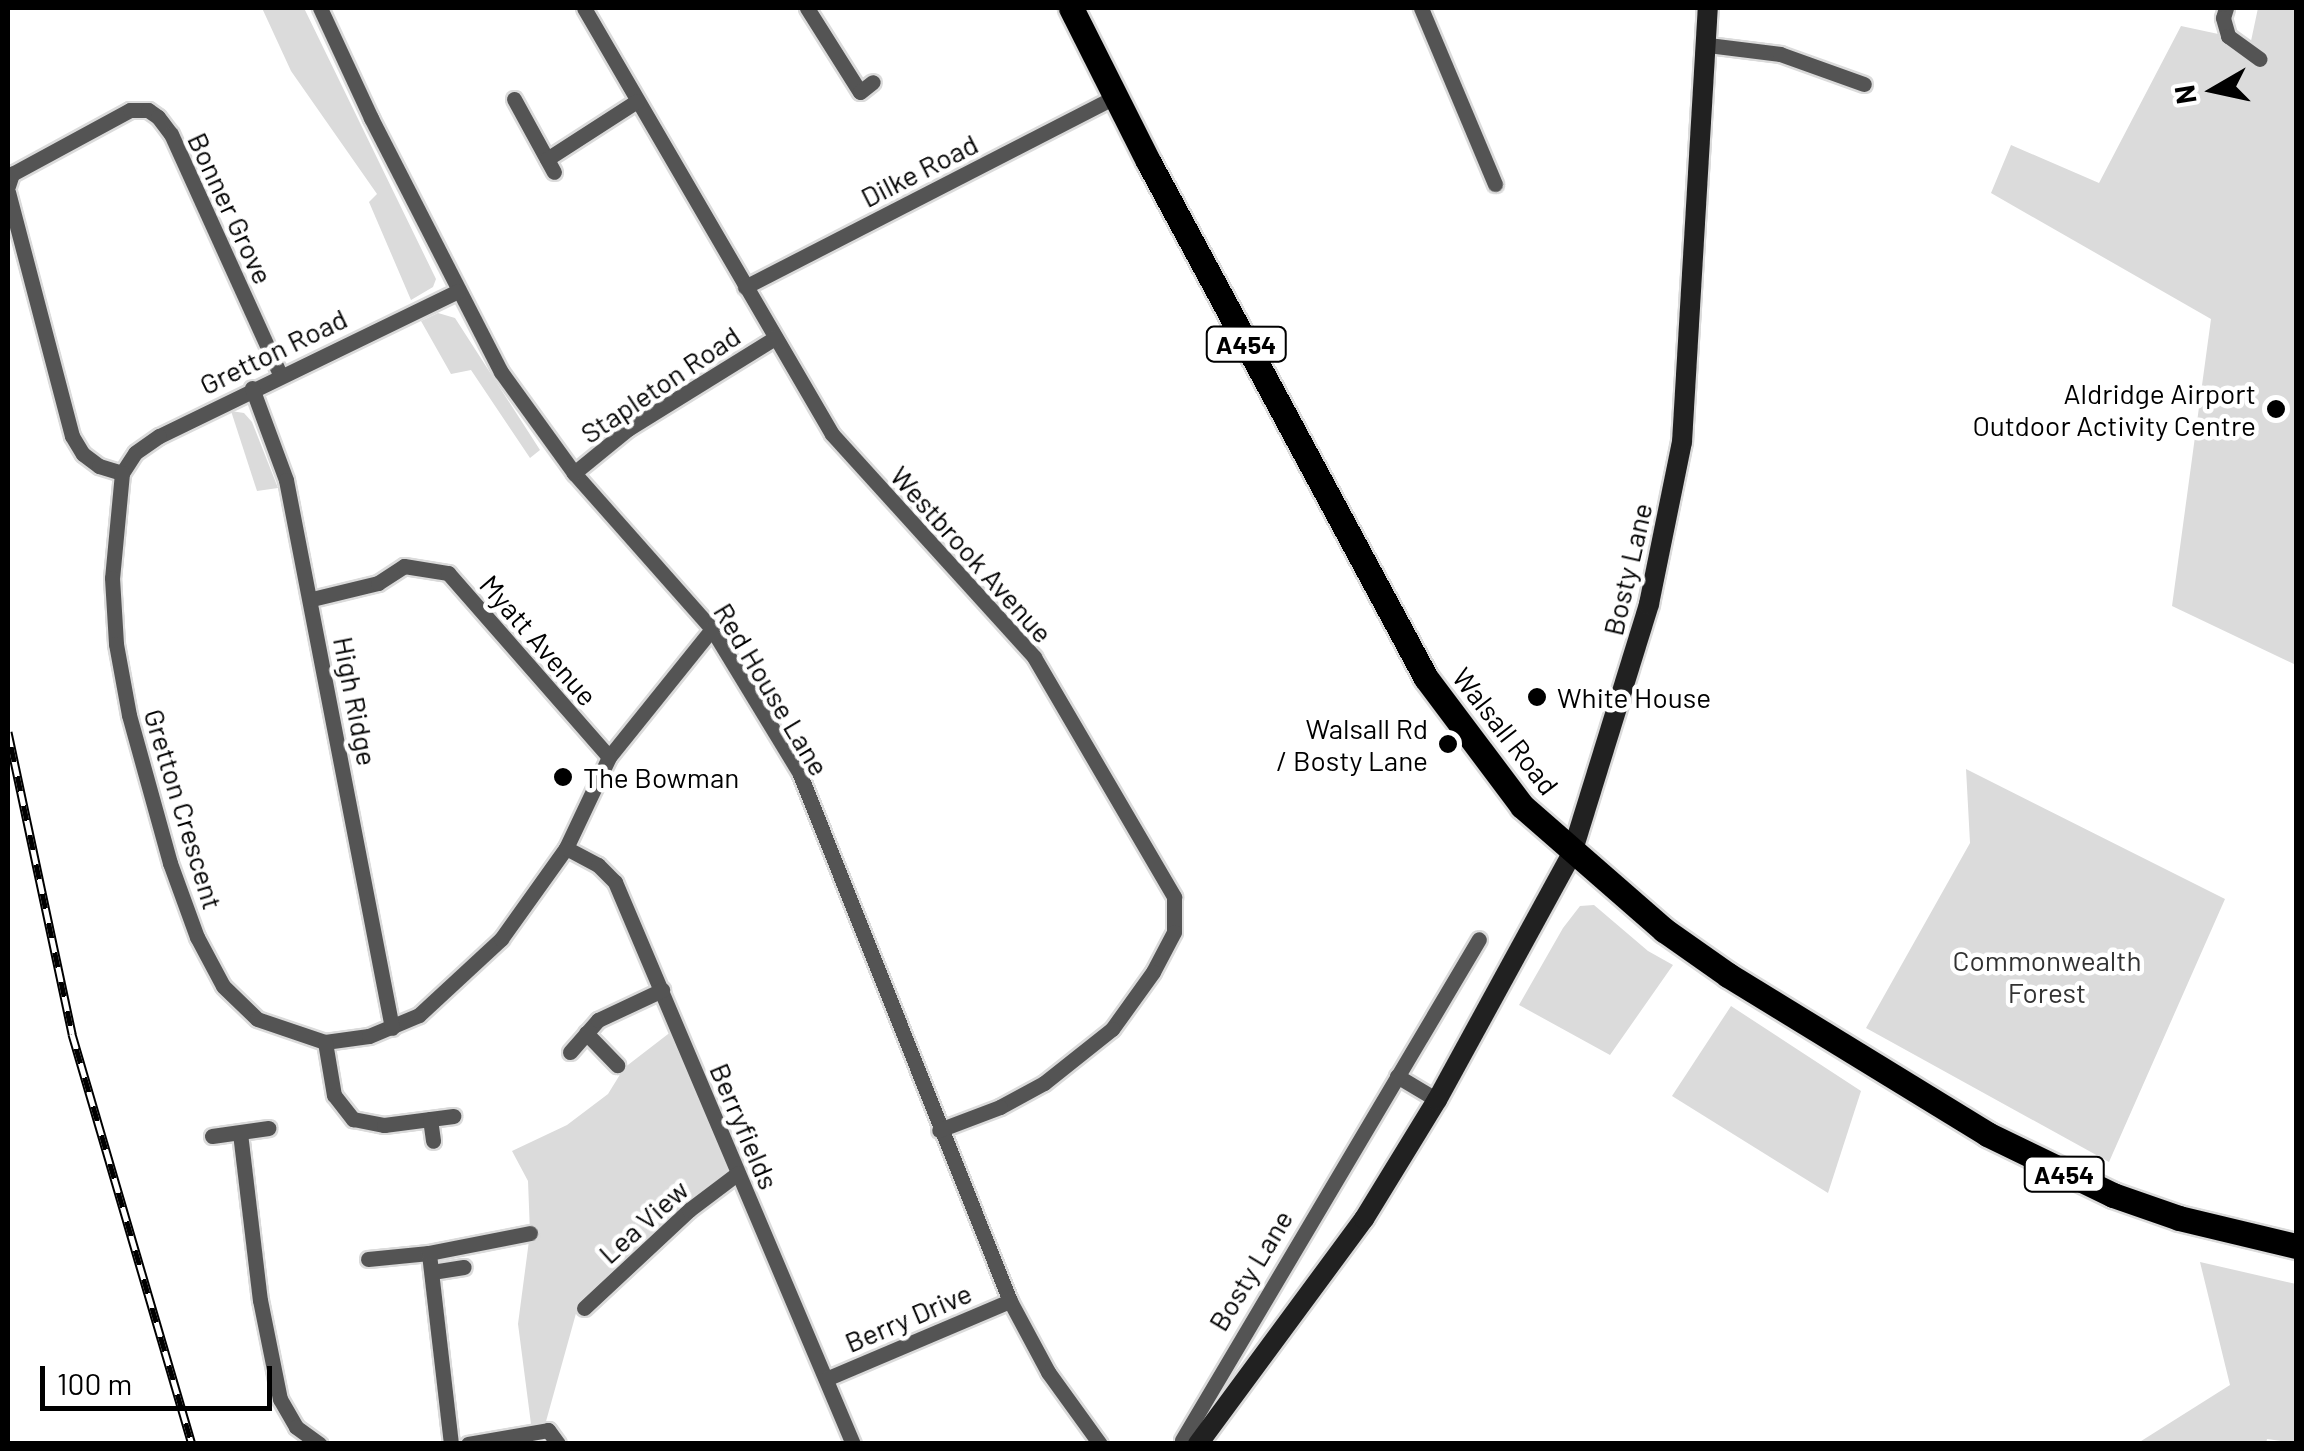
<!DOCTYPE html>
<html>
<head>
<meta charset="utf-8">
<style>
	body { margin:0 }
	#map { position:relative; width:2304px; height:1451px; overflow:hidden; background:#fff; font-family:Barlow,sans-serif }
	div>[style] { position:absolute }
	.green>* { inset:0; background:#dbdbdb }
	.roads { filter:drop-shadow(2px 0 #dbdbdb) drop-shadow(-2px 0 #dbdbdb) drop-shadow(0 2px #dbdbdb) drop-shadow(0 -2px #dbdbdb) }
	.street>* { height:15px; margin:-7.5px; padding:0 7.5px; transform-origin:7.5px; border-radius:7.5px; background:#545454 }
	.secondary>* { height:20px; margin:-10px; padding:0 10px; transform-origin:10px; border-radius:10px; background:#212121 }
	.primary>* { height:25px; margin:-12.5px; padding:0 12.5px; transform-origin:12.5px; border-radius:12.5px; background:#000 }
	.rail>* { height:9px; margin-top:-4.5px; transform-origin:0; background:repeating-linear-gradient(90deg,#fff 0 15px,#000 0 30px); box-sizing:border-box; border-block:2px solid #000 }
	.dots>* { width:28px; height:28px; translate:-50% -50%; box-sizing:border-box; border:5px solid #fff; border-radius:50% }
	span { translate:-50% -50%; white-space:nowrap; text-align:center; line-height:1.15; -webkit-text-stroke:9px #fff; paint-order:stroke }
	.shield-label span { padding:2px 8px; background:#fff; border:2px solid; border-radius:8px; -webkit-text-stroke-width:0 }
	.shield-label { font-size:25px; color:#000; font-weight:700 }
	.street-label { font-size:28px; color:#000 }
	.poi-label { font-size:28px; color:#000 }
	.right { translate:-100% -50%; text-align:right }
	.left { translate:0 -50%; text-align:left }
	.park-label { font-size:28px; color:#323232 }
	.frame { position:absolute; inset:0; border:10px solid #000; pointer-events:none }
	.north { position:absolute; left:2164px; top:40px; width:100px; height:100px; -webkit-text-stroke:8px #fff; paint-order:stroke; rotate:261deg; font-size:28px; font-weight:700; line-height:40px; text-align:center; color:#000 }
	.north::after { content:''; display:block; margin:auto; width:35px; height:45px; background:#000; clip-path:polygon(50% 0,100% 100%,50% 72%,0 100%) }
	.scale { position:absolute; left:40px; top:1366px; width:232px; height:45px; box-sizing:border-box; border:5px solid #000; border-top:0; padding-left:12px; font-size:30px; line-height:35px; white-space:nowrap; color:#000; -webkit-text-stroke:8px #fff; paint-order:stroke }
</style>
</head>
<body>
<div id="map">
	<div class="green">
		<i style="clip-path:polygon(262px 8px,304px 8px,436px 279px,433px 287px,411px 300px,369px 202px,377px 194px,291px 71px)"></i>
		<i style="clip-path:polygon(2258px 8px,2296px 8px,2296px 665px,2172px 606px,2211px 319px,1991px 193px,2011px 145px,2099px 183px,2181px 26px,2251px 41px)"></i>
		<i style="clip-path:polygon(438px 313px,455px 318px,540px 450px,530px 458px,471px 370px,451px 374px,421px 321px)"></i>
		<i style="clip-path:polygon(231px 411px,244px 413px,252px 422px,278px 488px,257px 491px)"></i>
		<i style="clip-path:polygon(1966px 769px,2225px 899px,2109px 1162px,1866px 1028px,1970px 843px)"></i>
		<i style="clip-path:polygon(1594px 905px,1648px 951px,1673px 965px,1610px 1055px,1519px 1005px,1563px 928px,1580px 906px)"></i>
		<i style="clip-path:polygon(1731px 1006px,1861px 1091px,1828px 1193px,1672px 1096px)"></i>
		<i style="clip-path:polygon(672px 1031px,731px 1168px,684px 1203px,580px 1299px,545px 1425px,531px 1424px,518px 1324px,530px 1233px,528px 1181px,512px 1151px,567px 1125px,608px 1094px,624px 1068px)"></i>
		<i style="clip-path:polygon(2200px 1262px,2296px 1284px,2296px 1443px,2267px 1439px,2266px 1444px,2138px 1443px,2230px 1385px)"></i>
	</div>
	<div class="roads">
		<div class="street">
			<i style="left:320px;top:8px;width:121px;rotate:65.1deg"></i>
			<i style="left:371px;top:118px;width:285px;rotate:62.9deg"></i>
			<i style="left:501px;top:372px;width:125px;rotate:54.1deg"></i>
			<i style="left:574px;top:473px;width:208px;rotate:48.5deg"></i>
			<i style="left:712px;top:629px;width:167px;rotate:58.7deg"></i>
			<i style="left:799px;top:772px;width:570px;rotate:68.25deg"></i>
			<i style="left:1010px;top:1301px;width:81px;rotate:61.8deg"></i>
			<i style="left:1048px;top:1372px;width:89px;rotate:54.2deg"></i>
			<i style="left:584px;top:8px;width:493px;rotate:59.8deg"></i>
			<i style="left:832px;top:434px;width:301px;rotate:47.8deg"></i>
			<i style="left:1034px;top:657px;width:278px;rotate:59.7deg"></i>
			<i style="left:1174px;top:897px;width:35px;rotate:90deg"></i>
			<i style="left:1174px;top:932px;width:45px;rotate:117.7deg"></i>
			<i style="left:1153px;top:972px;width:70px;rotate:125.7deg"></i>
			<i style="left:1112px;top:1029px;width:87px;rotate:141.5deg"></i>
			<i style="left:1044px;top:1083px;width:50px;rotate:151.4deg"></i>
			<i style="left:1000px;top:1107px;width:65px;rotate:159.3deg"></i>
			<i style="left:807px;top:8px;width:99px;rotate:57.8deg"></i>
			<i style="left:860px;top:92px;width:16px;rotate:-38deg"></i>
			<i style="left:1421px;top:8px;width:191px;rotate:67.2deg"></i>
			<i style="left:2226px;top:8px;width:10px;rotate:107deg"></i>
			<i style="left:2223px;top:18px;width:19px;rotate:74deg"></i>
			<i style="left:2228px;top:36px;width:39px;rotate:36deg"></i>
			<i style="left:1708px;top:45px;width:73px;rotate:7.1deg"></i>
			<i style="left:1780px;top:54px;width:89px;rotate:19.7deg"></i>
			<i style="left:514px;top:99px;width:83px;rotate:61.3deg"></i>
			<i style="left:547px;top:159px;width:107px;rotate:-32.8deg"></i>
			<i style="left:8px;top:186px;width:13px;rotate:-72deg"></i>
			<i style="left:12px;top:174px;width:134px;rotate:-28.5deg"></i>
			<i style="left:130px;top:110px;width:18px"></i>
			<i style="left:148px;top:110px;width:12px;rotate:35deg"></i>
			<i style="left:158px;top:117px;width:21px;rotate:53deg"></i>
			<i style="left:171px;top:134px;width:264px;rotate:65.6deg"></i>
			<i style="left:8px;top:192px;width:252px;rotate:75.3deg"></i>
			<i style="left:72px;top:436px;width:21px;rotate:59deg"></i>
			<i style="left:83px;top:454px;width:20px;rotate:37deg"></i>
			<i style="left:99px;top:466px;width:24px;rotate:17deg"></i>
			<i style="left:745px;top:287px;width:415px;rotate:-27.2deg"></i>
			<i style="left:458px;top:291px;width:332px;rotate:154.1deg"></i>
			<i style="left:159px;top:436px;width:29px;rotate:145deg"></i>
			<i style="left:135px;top:453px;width:24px;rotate:123deg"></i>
			<i style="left:122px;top:473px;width:105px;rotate:95.4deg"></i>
			<i style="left:112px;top:578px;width:66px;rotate:86.5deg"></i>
			<i style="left:116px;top:644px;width:72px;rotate:79.6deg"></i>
			<i style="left:129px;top:715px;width:154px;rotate:74.5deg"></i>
			<i style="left:170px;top:863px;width:79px;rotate:70deg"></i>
			<i style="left:197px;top:937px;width:55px;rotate:62deg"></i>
			<i style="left:223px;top:986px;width:47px;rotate:44.1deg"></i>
			<i style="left:257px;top:1019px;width:72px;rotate:18.7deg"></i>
			<i style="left:325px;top:1042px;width:44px;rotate:-7.8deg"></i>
			<i style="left:369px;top:1036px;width:54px;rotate:-22.8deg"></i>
			<i style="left:419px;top:1015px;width:112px;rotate:-42.8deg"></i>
			<i style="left:501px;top:939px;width:112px;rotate:-54.5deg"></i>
			<i style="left:566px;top:848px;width:101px;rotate:-64.7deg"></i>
			<i style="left:609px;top:757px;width:164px;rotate:-51.2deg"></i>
			<i style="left:252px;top:388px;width:98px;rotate:69.7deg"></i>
			<i style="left:286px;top:480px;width:558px;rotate:79.05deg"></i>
			<i style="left:574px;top:473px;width:70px;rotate:-39.2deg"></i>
			<i style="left:628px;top:429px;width:173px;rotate:-31.8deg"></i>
			<i style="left:312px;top:599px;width:68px;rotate:-13.6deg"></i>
			<i style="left:378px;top:583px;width:31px;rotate:-33deg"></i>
			<i style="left:404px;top:566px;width:45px;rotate:9deg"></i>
			<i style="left:448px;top:573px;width:244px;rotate:48.8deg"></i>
			<i style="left:566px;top:848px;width:36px;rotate:28deg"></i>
			<i style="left:598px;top:865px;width:24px;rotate:45deg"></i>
			<i style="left:615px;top:882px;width:610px;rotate:67.05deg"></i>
			<i style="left:586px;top:1033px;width:45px;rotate:45.9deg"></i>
			<i style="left:325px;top:1042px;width:54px;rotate:80.4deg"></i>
			<i style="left:334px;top:1095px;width:31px;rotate:52deg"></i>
			<i style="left:353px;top:1119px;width:32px;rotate:11deg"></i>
			<i style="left:384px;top:1125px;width:70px;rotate:-7.4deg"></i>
			<i style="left:570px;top:1052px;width:43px;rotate:-48.8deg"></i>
			<i style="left:598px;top:1020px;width:71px;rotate:-25.1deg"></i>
			<i style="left:1397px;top:1076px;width:47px;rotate:31deg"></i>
			<i style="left:430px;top:1119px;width:22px;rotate:82deg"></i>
			<i style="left:240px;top:1133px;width:168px;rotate:83.2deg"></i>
			<i style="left:260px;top:1300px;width:101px;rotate:78.6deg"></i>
			<i style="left:280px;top:1399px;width:32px;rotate:60deg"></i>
			<i style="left:296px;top:1427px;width:29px;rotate:36deg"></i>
			<i style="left:212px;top:1136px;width:57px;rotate:-8.1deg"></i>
			<i style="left:368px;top:1259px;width:61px;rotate:-5.6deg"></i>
			<i style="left:432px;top:1272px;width:32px;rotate:-9deg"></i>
			<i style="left:584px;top:1308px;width:144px;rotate:-43deg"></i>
			<i style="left:689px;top:1210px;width:61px;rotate:-37.1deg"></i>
			<i style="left:826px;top:1379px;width:200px;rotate:-23deg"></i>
			<i style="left:1182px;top:1440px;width:582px;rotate:-59.34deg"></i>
			<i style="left:451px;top:1444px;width:192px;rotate:-96.6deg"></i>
			<i style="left:429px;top:1253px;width:103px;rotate:-11.2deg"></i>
			<i style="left:468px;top:1444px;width:81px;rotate:-9.9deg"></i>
			<i style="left:548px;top:1430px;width:17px;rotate:54deg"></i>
		</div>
		<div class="secondary">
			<i style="left:1198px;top:1444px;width:280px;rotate:-53.6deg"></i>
			<i style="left:1364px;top:1219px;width:140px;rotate:-58.5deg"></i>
			<i style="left:1437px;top:1100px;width:281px;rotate:-61.3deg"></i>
			<i style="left:1572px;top:853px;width:261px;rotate:-72.8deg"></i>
			<i style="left:1649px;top:604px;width:165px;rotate:-78.5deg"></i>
			<i style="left:1682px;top:442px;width:435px;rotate:-86.6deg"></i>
		</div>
		<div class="primary">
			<i style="left:1071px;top:8px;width:171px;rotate:63.3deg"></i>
			<i style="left:1148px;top:161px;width:587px;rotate:61.73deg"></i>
			<i style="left:1426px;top:678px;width:160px;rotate:53.1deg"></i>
			<i style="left:1522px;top:806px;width:189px;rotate:41.1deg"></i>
			<i style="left:1664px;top:930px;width:78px;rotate:35.1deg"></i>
			<i style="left:1728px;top:975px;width:304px;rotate:31.5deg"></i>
			<i style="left:1987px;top:1134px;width:140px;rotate:25.8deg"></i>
			<i style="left:2113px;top:1195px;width:70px;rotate:19.2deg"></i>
			<i style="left:2179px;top:1218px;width:120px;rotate:13.5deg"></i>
		</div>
	</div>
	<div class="rail">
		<i style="left:8px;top:732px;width:309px;rotate:78deg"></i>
		<i style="left:72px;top:1034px;width:427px;rotate:73.7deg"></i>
	</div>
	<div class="dots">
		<i style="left:2276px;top:409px;background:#000"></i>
		<i style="left:1537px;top:697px;background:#000"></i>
		<i style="left:1448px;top:744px;background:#000"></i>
		<i style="left:563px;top:777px;background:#000"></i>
	</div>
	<div class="shield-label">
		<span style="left:1246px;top:344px">A454</span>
		<span style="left:2064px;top:1174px">A454</span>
	</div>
	<div class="street-label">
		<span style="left:919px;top:170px;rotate:-27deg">Dilke Road</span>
		<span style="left:231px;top:208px;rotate:65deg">Bonner Grove</span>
		<span style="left:273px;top:351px;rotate:-26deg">Gretton Road</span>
		<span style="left:660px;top:384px;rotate:-34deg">Stapleton Road</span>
		<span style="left:972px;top:554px;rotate:48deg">Westbrook Avenue</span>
		<span style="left:1627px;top:569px;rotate:-77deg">Bosty Lane</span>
		<span style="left:539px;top:640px;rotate:49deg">Myatt Avenue</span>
		<span style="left:772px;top:689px;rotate:59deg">Red House Lane</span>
		<span style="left:356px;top:701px;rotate:79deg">High Ridge</span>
		<span style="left:1506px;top:731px;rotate:52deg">Walsall Road</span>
		<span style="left:184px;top:809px;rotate:73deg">Gretton Crescent</span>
		<span style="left:745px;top:1126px;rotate:67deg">Berryfields</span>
		<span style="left:643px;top:1221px;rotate:-42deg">Lea View</span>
		<span style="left:1250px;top:1270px;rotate:-59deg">Bosty Lane</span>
		<span style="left:908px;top:1317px;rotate:-23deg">Berry Drive</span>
	</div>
	<div class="poi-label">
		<span class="right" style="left:2256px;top:409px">Aldridge Airport<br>Outdoor Activity Centre</span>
		<span class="left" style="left:1557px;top:697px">White House</span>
		<span class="right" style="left:1428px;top:744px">Walsall Rd<br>/ Bosty Lane</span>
		<span class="left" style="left:583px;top:777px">The Bowman</span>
	</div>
	<div class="park-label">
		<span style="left:2047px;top:976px">Commonwealth<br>Forest</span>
	</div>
	<div class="frame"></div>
	<div class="north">N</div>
	<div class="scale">100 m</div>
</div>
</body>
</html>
